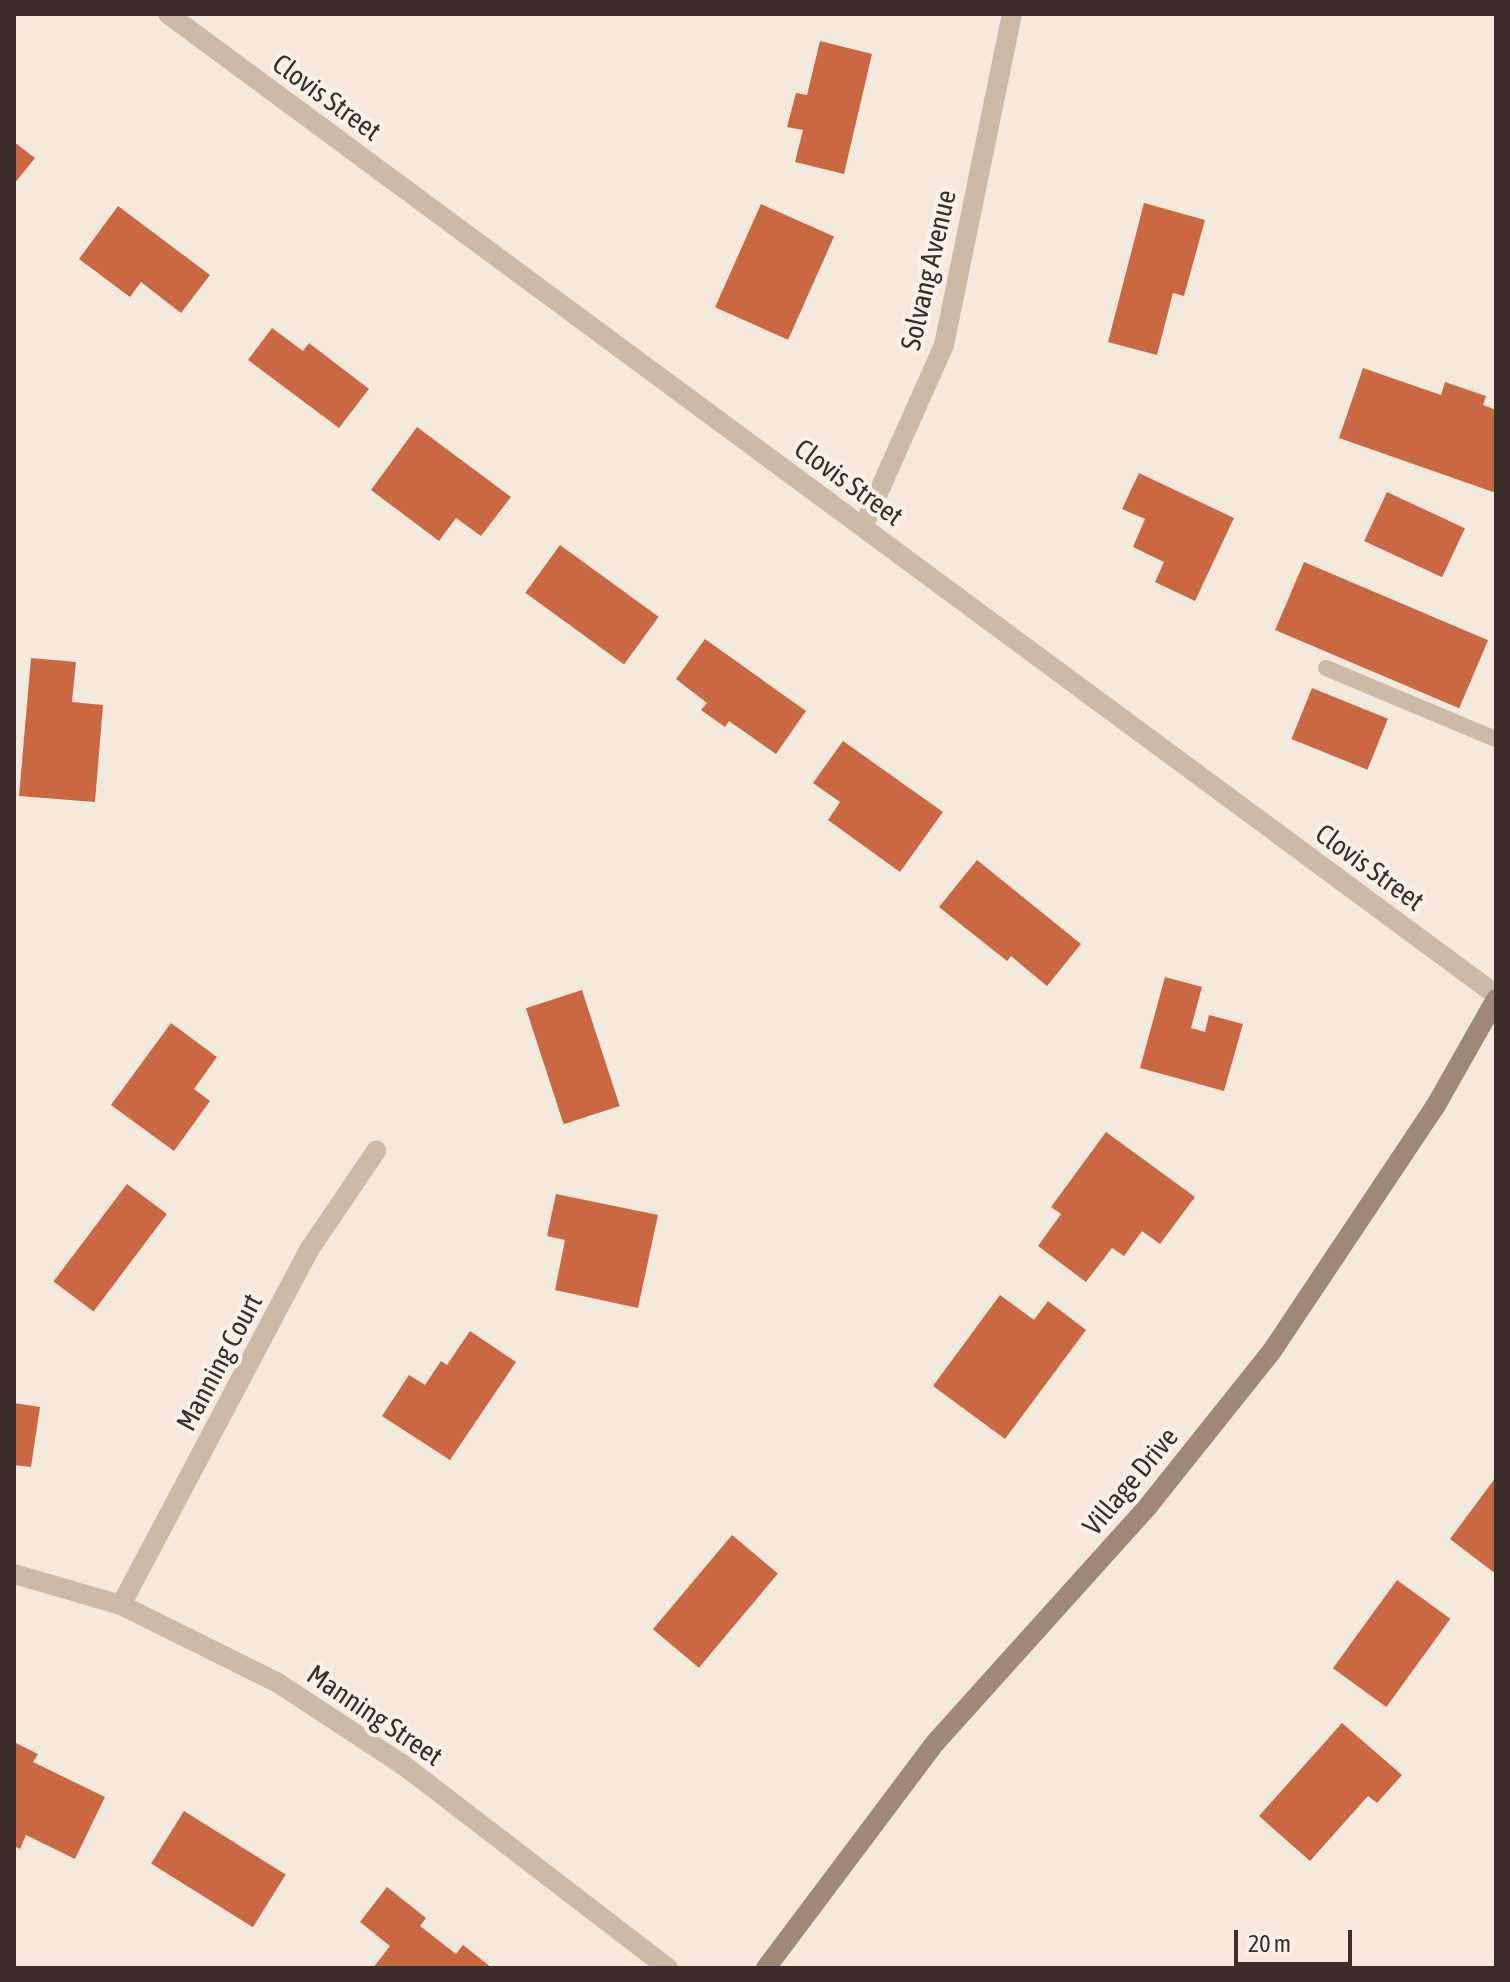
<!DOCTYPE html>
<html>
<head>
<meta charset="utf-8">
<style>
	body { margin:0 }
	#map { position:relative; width:1510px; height:1982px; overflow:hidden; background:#f3e9dd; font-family:"Asap Condensed",sans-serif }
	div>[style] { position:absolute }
	.building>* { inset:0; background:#ca6844; transform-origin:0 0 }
	.lane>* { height:16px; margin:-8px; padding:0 8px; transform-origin:8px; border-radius:8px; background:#ccbaa8 }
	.street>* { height:20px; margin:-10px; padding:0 10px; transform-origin:10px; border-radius:10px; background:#ccbaa8 }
	.secondary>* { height:20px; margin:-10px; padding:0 10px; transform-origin:10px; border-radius:10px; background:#a08879 }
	span { translate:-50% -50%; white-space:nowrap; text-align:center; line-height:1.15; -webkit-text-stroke:8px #fbf3ea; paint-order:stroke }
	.street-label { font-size:28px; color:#392e29 }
	.frame { position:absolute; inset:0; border:16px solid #392e29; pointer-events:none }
	.scale { position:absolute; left:1234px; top:1930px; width:118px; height:36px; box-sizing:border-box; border:4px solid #392e29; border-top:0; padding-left:10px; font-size:24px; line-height:28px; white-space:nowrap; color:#392e29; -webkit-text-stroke:6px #fbf3ea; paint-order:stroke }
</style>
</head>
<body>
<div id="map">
	<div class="building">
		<i style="clip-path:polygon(820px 41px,872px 54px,844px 174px,795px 162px,803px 130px,787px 127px,796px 93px,807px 95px)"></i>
		<i style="clip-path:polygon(14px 142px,35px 158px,14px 184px)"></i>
		<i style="clip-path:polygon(1144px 203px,1205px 220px,1184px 296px,1173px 293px,1157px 355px,1108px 342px)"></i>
		<i style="left:761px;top:204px;width:80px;height:113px;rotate:24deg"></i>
		<i style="clip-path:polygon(118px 206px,210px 275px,181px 313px,141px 282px,130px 297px,79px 259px)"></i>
		<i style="clip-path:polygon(272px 328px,303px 351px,309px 343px,369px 389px,339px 428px,248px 360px)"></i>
		<i style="clip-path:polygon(1363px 368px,1441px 395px,1445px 382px,1486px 396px,1483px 405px,1496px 410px,1496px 493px,1339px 438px)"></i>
		<i style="clip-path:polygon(417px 427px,511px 497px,481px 536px,456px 518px,439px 541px,371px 490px)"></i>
		<i style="clip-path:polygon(1139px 473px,1234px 518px,1195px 601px,1155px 582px,1164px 562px,1133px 547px,1145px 519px,1122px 509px)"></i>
		<i style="left:1387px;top:492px;width:86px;height:54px;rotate:25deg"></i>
		<i style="left:560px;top:545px;width:122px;height:59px;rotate:36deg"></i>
		<i style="left:1304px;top:562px;width:200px;height:74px;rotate:23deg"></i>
		<i style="clip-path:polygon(705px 639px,806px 711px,776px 754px,729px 721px,725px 727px,701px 710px,707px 703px,676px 679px)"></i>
		<i style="clip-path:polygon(31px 658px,76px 662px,72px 702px,103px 705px,95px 802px,19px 796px)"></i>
		<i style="left:1312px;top:688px;width:82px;height:55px;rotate:22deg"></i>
		<i style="clip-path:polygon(843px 741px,943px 812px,900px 872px,828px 820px,840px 802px,813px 783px)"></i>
		<i style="clip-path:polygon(977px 860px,1081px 944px,1047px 986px,1011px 956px,1007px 961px,939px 907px)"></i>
		<i style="clip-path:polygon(1165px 977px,1202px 987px,1191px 1028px,1205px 1032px,1209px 1015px,1243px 1024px,1224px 1091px,1140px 1068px)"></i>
		<i style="left:582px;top:990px;width:122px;height:59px;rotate:72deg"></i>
		<i style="clip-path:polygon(171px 1023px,217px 1057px,194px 1089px,210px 1101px,174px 1151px,111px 1105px)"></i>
		<i style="clip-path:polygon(1106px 1132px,1195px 1197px,1160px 1244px,1142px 1231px,1124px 1256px,1112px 1248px,1086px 1282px,1038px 1246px,1061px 1214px,1051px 1207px)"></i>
		<i style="left:127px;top:1184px;width:50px;height:122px;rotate:37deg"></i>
		<i style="clip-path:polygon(556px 1194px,658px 1215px,638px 1308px,555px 1290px,565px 1240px,547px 1236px)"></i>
		<i style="clip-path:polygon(1000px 1295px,1034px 1320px,1048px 1301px,1086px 1330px,1005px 1439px,933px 1386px)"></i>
		<i style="clip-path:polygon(470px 1331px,516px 1362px,450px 1460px,382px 1416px,409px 1375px,425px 1385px,441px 1361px,447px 1365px)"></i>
		<i style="clip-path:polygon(14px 1403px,40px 1407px,31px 1467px,14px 1465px)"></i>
		<i style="clip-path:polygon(1496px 1477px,1496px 1574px,1450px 1539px)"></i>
		<i style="left:732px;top:1535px;width:60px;height:123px;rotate:40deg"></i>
		<i style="left:1397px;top:1580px;width:66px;height:109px;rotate:36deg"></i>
		<i style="clip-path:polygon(1342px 1723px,1402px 1775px,1377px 1803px,1368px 1796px,1310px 1861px,1259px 1816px)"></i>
		<i style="clip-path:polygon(14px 1742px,38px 1754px,33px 1762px,105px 1797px,75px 1859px,26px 1835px,20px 1849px,14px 1846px)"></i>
		<i style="left:184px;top:1811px;width:120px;height:62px;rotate:32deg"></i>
		<i style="clip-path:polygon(387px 1887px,426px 1918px,420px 1926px,456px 1954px,463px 1945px,492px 1968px,373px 1968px,390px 1946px,360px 1922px)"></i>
	</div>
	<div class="lane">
		<i style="left:1326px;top:668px;width:184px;rotate:22.7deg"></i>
	</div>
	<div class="street">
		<i style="left:168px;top:14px;width:1651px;rotate:36.45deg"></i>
		<i style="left:863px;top:527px;width:199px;rotate:-66deg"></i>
		<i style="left:944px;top:345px;width:338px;rotate:-78.4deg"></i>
		<i style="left:14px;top:1574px;width:111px;rotate:16.2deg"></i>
		<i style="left:121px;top:1605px;width:175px;rotate:26.4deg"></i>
		<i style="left:278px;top:1683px;width:148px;rotate:33.2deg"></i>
		<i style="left:402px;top:1764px;width:335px;rotate:37.5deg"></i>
		<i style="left:121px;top:1605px;width:402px;rotate:-62.1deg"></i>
		<i style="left:309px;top:1250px;width:120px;rotate:-55.9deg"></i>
	</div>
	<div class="secondary">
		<i style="left:766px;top:1968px;width:281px;rotate:-53.1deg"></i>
		<i style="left:935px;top:1743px;width:320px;rotate:-48deg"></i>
		<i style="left:1149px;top:1505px;width:197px;rotate:-51.4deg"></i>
		<i style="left:1272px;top:1351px;width:293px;rotate:-56.3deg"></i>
		<i style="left:1435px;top:1107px;width:124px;rotate:-60.5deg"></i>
	</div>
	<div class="street-label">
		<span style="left:327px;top:97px;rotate:36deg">Clovis Street</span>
		<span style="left:928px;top:270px;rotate:-77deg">Solvang Avenue</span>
		<span style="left:849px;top:482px;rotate:36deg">Clovis Street</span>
		<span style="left:1370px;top:867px;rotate:36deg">Clovis Street</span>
		<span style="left:219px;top:1362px;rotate:-62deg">Manning Court</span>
		<span style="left:1130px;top:1481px;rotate:-50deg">Village Drive</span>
		<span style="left:375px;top:1715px;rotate:34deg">Manning Street</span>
	</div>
	<div class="frame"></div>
	<div class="scale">20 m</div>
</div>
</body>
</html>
